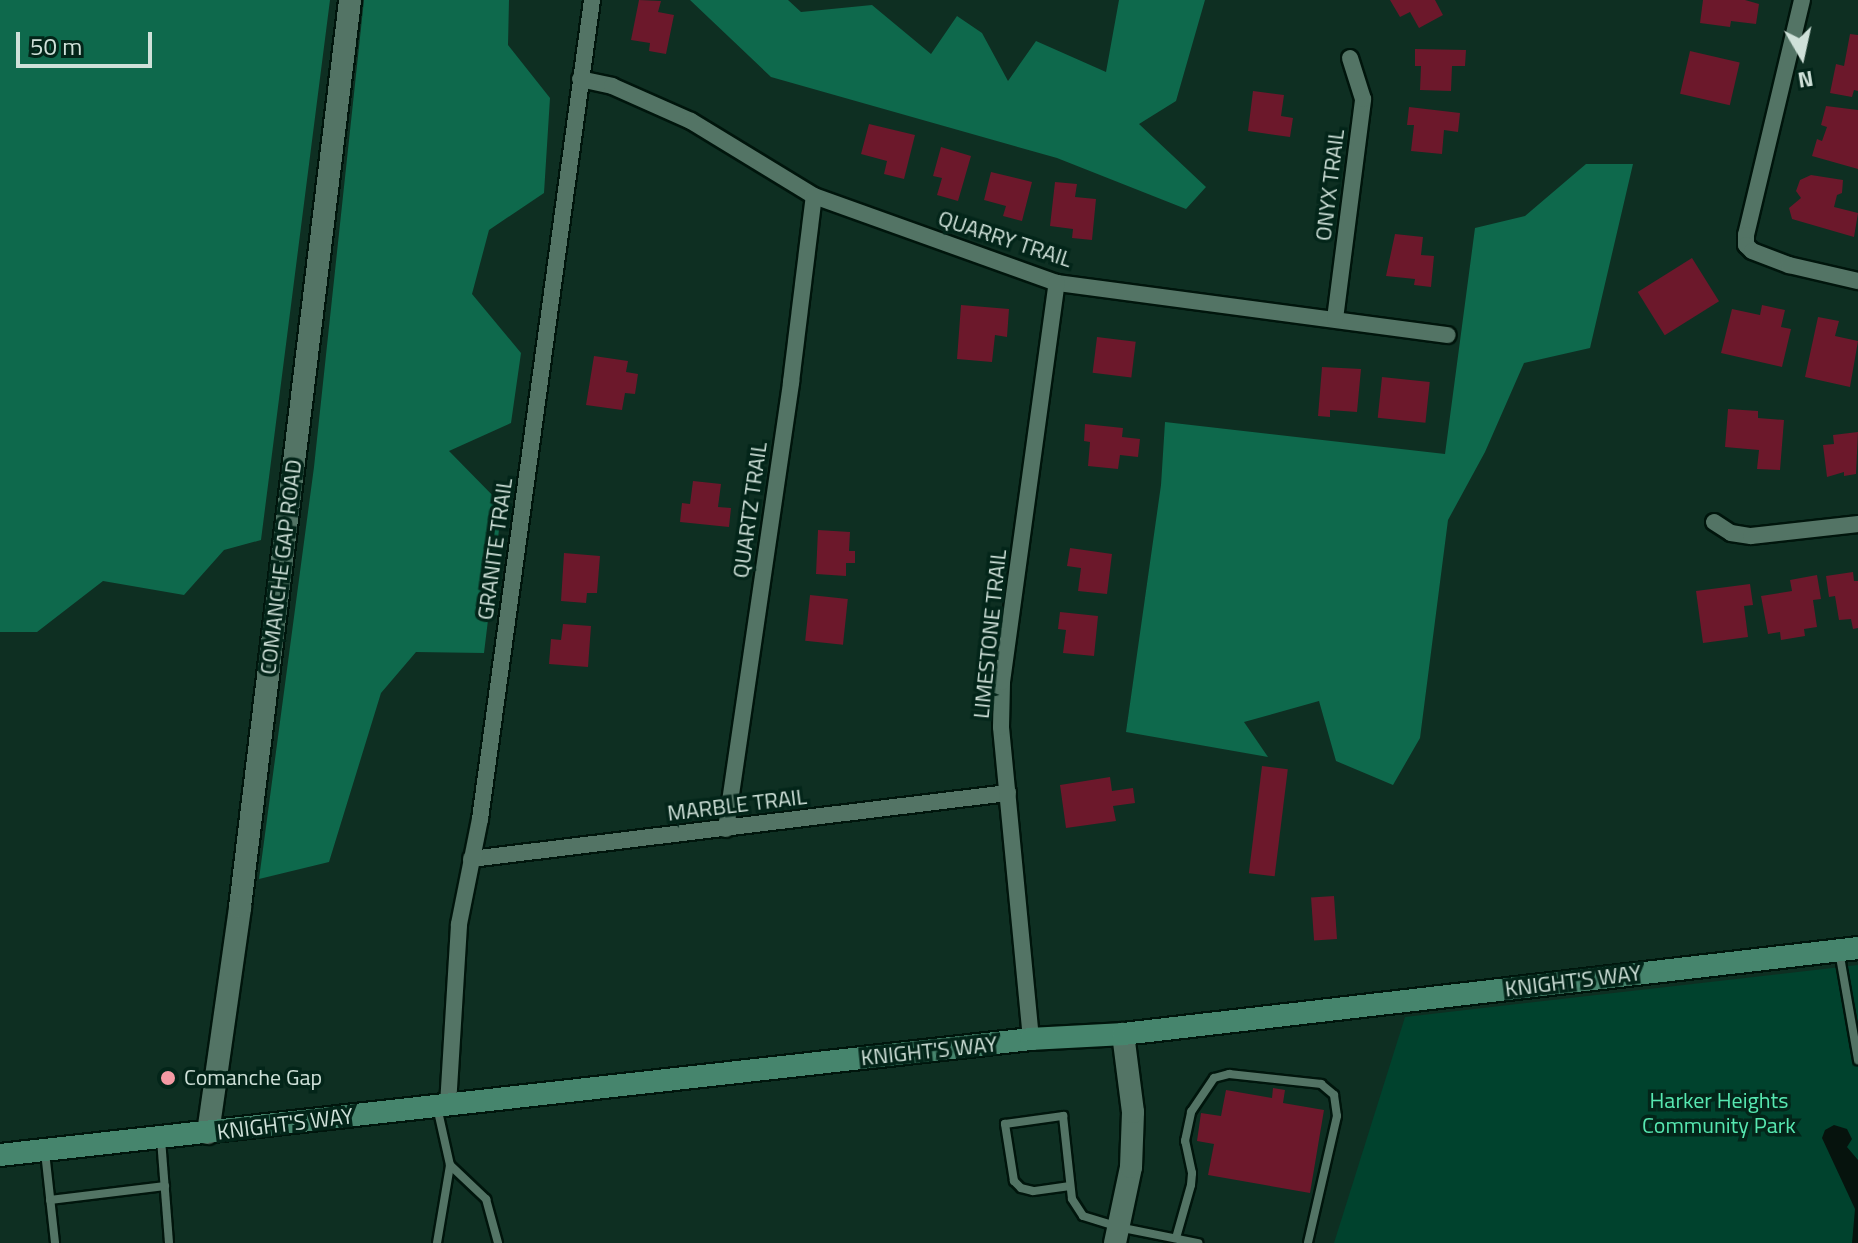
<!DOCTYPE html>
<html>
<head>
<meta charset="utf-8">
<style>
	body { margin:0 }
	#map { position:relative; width:1858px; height:1243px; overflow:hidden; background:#0e2f22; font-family:"Titillium Web",sans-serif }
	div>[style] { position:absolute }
	.green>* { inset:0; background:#00422d }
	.forest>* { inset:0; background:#0e694c }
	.water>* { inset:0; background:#06130d }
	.building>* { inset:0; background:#6c182b; transform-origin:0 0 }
	.roads { filter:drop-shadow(2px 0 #00150c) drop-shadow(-2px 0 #00150c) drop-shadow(0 2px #00150c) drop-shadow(0 -2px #00150c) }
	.service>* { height:8px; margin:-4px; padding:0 4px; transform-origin:4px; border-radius:4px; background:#537465 }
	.minor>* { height:16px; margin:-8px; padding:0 8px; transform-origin:8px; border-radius:8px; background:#537465 }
	.tertiary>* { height:22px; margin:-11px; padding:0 11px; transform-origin:11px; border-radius:11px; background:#537465 }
	.secondary>* { height:22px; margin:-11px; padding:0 11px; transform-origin:11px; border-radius:11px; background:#46856d }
	.dots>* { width:22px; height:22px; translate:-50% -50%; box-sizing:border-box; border:4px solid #032519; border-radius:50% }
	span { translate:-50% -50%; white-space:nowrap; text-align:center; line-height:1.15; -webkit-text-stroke:7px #032519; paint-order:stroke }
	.street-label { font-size:22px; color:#cfe1d9 }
	.poi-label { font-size:22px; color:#cfe1d9 }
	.left { translate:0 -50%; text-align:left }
	.park-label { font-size:22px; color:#57e8b1 }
	.north { position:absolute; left:1762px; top:16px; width:80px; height:80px; -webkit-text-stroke:6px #032519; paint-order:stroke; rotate:171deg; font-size:22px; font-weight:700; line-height:32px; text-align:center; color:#cfe1d9 }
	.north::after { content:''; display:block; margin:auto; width:28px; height:36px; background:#cfe1d9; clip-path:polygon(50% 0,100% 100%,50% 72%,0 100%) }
	.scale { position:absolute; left:16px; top:32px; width:136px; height:36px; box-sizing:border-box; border:4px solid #cfe1d9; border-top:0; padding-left:10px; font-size:24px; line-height:28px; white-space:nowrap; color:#cfe1d9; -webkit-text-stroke:6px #032519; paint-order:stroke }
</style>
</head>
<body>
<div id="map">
	<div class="green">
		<i style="clip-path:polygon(1858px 965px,1858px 1243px,1334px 1243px,1405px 1017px)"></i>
	</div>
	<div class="forest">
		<i style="clip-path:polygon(0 0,330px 0,261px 540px,224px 550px,184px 595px,103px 581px,37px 632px,0 632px)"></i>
		<i style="clip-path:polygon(364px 0,509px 0,508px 45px,550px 98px,544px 193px,489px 230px,472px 294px,521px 353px,511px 423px,449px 451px,502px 505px,484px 653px,416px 652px,381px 693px,329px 862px,259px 879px,314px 467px)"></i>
		<i style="clip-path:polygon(690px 0,788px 0,801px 12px,872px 5px,931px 54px,957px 16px,982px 33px,1008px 81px,1036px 41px,1106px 72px,1119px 0,1205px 0,1176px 101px,1139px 124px,1206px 187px,1186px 209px,1057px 158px,771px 77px)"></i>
		<i style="clip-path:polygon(1586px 164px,1633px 164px,1590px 348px,1524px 363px,1485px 452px,1448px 520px,1420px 738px,1393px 785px,1336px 761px,1319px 701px,1244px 722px,1268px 757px,1126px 732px,1161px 485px,1165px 422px,1445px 454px,1475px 228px,1525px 216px)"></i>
	</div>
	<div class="water">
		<i style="clip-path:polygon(1834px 1125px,1847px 1129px,1852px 1139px,1847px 1147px,1858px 1160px,1858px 1243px,1852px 1243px,1855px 1209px,1822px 1138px,1825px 1130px)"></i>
	</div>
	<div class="building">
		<i style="clip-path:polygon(639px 0,661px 1px,658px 12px,674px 15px,666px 54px,649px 51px,650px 43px,631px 40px)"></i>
		<i style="clip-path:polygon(1390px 0,1435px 0,1443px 15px,1419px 28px,1410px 12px,1400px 17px)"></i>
		<i style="clip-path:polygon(1703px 0,1745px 0,1759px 4px,1756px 24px,1731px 21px,1730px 27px,1700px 23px)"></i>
		<i style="clip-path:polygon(1850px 34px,1858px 35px,1858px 91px,1854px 90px,1852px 97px,1830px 93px,1836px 64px,1844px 66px)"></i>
		<i style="clip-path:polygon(1415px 49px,1466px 50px,1465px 66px,1452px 66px,1451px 91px,1420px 90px,1421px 66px,1415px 66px)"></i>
		<i style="left:1690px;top:51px;width:51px;height:44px;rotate:13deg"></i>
		<i style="clip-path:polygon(1253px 91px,1284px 95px,1281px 116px,1293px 118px,1290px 137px,1248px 131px)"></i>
		<i style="clip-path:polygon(1826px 106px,1858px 110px,1858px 169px,1812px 156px,1817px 139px,1822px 141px,1827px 127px,1821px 125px)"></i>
		<i style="clip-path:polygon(1409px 107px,1460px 113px,1458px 132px,1444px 130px,1442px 154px,1411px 151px,1414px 125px,1407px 125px)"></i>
		<i style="clip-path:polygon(869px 124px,915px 135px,904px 179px,884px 174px,887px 161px,861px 154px)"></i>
		<i style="clip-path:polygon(941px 147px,971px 156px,958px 201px,937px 195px,942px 178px,933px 176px)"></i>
		<i style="clip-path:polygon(991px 172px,1032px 182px,1022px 221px,1003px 216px,1006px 206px,984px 200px)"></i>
		<i style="clip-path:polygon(1811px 175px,1843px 180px,1842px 193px,1837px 195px,1834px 207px,1858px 213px,1854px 237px,1792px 219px,1789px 208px,1801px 198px,1796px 191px,1800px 180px)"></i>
		<i style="clip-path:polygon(1055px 182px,1077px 184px,1075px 197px,1096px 199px,1092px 240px,1072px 238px,1073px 229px,1050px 226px)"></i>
		<i style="clip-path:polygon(1395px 234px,1423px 237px,1421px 255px,1434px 256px,1431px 287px,1414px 285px,1415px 279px,1386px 276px)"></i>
		<i style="left:1692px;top:258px;width:51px;height:64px;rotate:58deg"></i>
		<i style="clip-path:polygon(961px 305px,1009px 309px,1007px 337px,995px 335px,992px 362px,957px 359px)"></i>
		<i style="clip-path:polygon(1762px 305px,1785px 310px,1781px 327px,1791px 329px,1782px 367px,1721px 353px,1732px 309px,1760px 315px)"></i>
		<i style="clip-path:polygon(1818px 317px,1839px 321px,1835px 336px,1858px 341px,1850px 387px,1805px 377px)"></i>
		<i style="left:1097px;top:337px;width:39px;height:36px;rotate:7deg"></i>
		<i style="clip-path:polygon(594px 356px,628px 361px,626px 372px,638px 374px,635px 394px,625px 393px,622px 410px,586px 405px)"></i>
		<i style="clip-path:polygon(1322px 367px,1361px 369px,1357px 412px,1330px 410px,1330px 417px,1318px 416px)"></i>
		<i style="left:1382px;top:377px;width:48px;height:41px;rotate:6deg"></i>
		<i style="clip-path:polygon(1728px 409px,1758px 411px,1758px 418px,1784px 420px,1780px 470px,1757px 469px,1759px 450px,1725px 447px)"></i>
		<i style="clip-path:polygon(1085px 424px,1123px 428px,1122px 437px,1140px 439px,1138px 457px,1120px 455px,1118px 469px,1088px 466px,1090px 442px,1084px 441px)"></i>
		<i style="clip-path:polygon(1858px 432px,1856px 474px,1844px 476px,1844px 472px,1827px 477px,1823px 445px,1834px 444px,1833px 435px)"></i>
		<i style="clip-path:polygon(693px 481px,721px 484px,718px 507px,731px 508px,729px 527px,680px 522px,682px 503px,690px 504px)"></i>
		<i style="clip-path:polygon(818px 530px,850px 532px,849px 551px,855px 551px,855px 563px,846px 563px,846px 576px,816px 574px)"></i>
		<i style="clip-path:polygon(1070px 548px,1112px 554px,1107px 594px,1078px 591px,1081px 568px,1067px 566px)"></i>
		<i style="clip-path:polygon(564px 553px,600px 556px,597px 593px,587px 593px,586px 603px,561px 601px)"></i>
		<i style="clip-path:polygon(1853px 572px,1854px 581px,1858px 581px,1858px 628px,1853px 629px,1851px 619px,1839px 620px,1835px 596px,1829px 597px,1826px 576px)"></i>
		<i style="clip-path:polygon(1817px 575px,1821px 599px,1813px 600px,1817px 627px,1804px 629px,1805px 636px,1781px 640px,1780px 632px,1768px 634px,1761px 596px,1792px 591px,1790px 580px)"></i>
		<i style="clip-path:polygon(1750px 584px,1753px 605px,1744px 606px,1748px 637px,1703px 643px,1696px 591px)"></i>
		<i style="left:810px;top:595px;width:38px;height:46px;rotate:6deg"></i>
		<i style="clip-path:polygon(1060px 612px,1098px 616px,1094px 656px,1063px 653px,1066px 630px,1058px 629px)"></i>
		<i style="clip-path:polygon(563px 624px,591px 626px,588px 667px,549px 664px,551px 639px,561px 640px)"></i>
		<i style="left:1262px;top:766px;width:26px;height:108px;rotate:7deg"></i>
		<i style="clip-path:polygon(1110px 777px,1112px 791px,1133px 788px,1135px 803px,1113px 806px,1116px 821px,1066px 828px,1060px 785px)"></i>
		<i style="left:1334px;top:896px;width:43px;height:23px;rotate:86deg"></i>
		<i style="clip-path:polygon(1273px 1088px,1285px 1090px,1283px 1103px,1324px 1110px,1310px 1193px,1208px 1175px,1214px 1144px,1197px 1141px,1201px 1113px,1221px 1116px,1226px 1090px,1272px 1098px)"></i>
	</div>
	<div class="roads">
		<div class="service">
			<i style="left:1839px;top:951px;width:111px;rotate:80.1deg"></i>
			<i style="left:161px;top:1139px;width:104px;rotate:85.6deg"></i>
			<i style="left:45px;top:1152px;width:92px;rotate:83.7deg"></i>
			<i style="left:450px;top:1165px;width:50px;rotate:43.4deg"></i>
			<i style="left:486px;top:1199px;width:46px;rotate:74.7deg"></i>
			<i style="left:1070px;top:1186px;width:37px;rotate:172deg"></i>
			<i style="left:1033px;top:1191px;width:12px;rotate:-166deg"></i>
			<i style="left:1021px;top:1188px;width:10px;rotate:-135deg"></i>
			<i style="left:1014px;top:1181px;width:58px;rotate:-99deg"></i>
			<i style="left:1005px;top:1124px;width:59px;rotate:-7.9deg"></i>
			<i style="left:1063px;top:1116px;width:83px;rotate:83.8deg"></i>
			<i style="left:1072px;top:1199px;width:20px;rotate:57deg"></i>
			<i style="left:1083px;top:1216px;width:37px;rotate:17deg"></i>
			<i style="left:1118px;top:1227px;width:82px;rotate:11.3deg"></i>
			<i style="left:50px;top:1200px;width:116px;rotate:-6.9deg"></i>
			<i style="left:1176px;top:1238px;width:55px;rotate:-74.2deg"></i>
			<i style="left:1191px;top:1185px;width:12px;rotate:-85deg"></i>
			<i style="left:1192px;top:1173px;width:33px;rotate:-102deg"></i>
			<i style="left:1185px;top:1141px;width:30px;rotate:-78deg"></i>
			<i style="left:1191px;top:1112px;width:41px;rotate:-55.9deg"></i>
			<i style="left:1214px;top:1078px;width:16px;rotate:-15deg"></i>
			<i style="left:1229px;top:1074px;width:93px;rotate:6.2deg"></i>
			<i style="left:1321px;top:1084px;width:17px;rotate:40deg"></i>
			<i style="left:1334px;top:1095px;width:21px;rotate:82deg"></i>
			<i style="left:1337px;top:1116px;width:130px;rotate:102.9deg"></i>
			<i style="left:437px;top:1243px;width:79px;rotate:-80.5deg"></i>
			<i style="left:450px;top:1165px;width:59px;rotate:-102.6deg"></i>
		</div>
		<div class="minor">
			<i style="left:1802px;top:0;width:242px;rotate:103.4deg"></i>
			<i style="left:1746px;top:235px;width:10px;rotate:90deg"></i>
			<i style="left:1746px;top:245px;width:8px;rotate:45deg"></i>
			<i style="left:1752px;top:251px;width:40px;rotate:21deg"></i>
			<i style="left:1789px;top:265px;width:71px;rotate:13.1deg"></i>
			<i style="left:580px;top:79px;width:33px;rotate:12deg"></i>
			<i style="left:612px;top:86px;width:86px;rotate:23.9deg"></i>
			<i style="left:691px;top:121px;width:144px;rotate:31.4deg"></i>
			<i style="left:814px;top:196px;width:258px;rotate:19.7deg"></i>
			<i style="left:1057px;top:283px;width:394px;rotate:7.6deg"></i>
			<i style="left:1335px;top:319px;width:222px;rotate:-82.7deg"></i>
			<i style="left:1363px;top:99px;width:43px;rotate:-107.6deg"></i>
			<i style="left:1714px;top:522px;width:20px;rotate:33deg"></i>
			<i style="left:1731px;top:533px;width:20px;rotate:9deg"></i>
			<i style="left:1751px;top:536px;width:108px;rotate:-6.4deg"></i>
			<i style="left:726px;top:829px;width:452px;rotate:-81.7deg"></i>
			<i style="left:791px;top:382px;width:187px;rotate:-83deg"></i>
			<i style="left:471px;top:859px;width:541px;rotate:-7.01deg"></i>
			<i style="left:1031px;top:1039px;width:313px;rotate:-95.5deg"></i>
			<i style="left:1001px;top:727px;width:45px;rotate:-88.7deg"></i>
			<i style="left:1002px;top:682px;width:403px;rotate:-82.2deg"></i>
			<i style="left:448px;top:1105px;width:181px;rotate:-86.5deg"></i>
			<i style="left:459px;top:924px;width:107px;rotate:-78.7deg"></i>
			<i style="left:480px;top:819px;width:827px;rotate:-82.21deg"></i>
		</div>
		<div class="tertiary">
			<i style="left:208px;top:1133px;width:228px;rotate:-81.9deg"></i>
			<i style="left:240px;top:907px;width:914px;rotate:-83.08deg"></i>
			<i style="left:1115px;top:1243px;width:78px;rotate:-78.1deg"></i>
			<i style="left:1131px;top:1167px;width:55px;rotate:-87.9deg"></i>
			<i style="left:1133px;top:1112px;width:79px;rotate:-97.3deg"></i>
		</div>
		<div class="secondary">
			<i style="left:0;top:1155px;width:1038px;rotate:-6.42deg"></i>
			<i style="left:1031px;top:1039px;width:92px;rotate:-3.1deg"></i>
			<i style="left:1123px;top:1034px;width:740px;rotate:-6.67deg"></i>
		</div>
	</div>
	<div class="dots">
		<i style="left:168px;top:1078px;background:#f49aa4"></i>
	</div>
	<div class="street-label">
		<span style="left:1330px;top:185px;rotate:-83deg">ONYX TRAIL</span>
		<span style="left:1005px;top:239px;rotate:18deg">QUARRY TRAIL</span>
		<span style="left:750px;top:510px;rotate:-82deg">QUARTZ TRAIL</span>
		<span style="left:495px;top:549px;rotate:-82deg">GRANITE TRAIL</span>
		<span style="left:281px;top:567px;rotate:-83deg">COMANCHE GAP ROAD</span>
		<span style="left:990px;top:634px;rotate:-84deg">LIMESTONE TRAIL</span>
		<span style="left:737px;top:805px;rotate:-7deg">MARBLE TRAIL</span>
		<span style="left:1573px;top:981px;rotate:-7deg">KNIGHT'S WAY</span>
		<span style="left:929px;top:1051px;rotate:-6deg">KNIGHT'S WAY</span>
		<span style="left:285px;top:1124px;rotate:-7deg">KNIGHT'S WAY</span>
	</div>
	<div class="poi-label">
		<span class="left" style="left:184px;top:1078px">Comanche Gap</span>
	</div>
	<div class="park-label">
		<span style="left:1719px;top:1113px">Harker Heights<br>Community Park</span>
	</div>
	<div class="north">N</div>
	<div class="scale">50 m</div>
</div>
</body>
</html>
